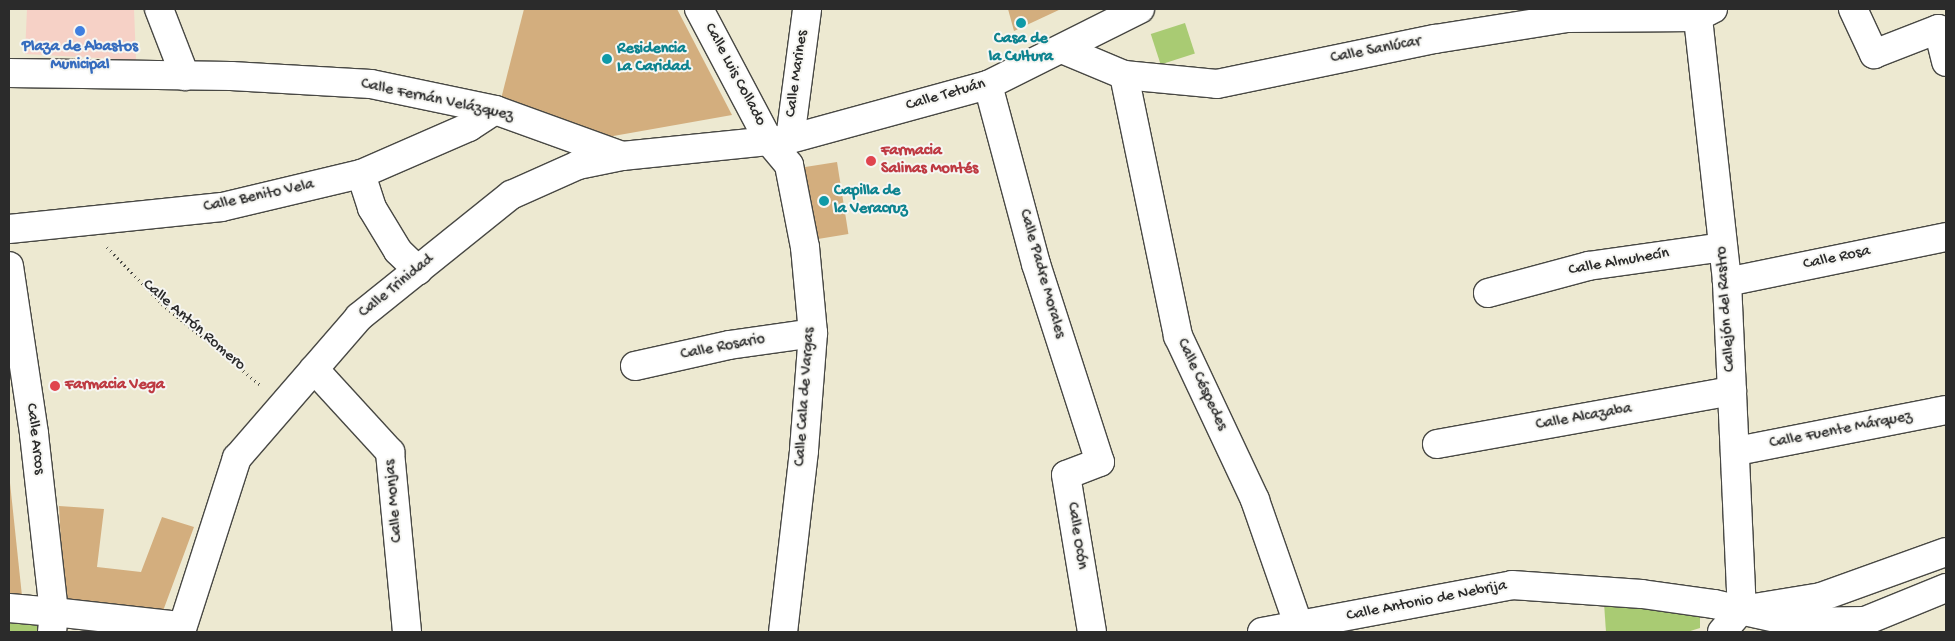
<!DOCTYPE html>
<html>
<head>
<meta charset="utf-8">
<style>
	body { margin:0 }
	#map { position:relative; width:1955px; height:641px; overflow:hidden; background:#ede9d1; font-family:"Gochi Hand",sans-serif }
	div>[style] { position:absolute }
	.built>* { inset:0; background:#f6d1c6 }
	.green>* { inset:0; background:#a9cb73; transform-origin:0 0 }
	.building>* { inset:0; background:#d3ae7e; transform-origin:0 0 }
	.path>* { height:3px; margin-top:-1.5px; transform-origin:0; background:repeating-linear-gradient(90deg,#484844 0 1px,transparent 0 5px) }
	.roads { filter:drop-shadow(1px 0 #484844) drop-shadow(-1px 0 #484844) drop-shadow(0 1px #484844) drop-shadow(0 -1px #484844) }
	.minor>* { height:28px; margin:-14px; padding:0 14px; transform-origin:14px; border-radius:14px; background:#fff }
	.dots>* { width:14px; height:14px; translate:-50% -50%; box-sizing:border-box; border:2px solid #f6f6f2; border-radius:50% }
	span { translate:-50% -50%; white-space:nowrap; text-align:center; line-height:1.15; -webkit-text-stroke:4px #f6f6f2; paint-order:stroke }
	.culture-label { font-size:16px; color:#0d838f; font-weight:700 }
	.left { translate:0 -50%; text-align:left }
	.shop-label { font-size:16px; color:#366cbe; font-weight:700 }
	.street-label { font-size:16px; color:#2b2b2b }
	.health-label { font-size:16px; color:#be3a42; font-weight:700 }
	.frame { position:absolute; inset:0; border:10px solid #2b2b2b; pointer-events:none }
</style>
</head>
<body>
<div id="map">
	<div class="built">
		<i style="clip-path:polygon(27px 9px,134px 9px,136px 60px,25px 54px)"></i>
	</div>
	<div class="green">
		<i style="left:1185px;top:23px;width:32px;height:36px;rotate:72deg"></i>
		<i style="clip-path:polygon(1604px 603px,1700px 609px,1700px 628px,1687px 632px,1606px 632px)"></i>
		<i style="clip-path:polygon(9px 610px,51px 614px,50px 632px,9px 632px)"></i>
	</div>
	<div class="building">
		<i style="clip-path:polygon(524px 9px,677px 9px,732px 115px,602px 138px,501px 99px)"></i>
		<i style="clip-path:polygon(1008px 9px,1061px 9px,1014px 31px)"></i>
		<i style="left:837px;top:162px;width:73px;height:37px;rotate:81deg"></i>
		<i style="clip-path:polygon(9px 483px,10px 483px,22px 596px,9px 594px)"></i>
		<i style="clip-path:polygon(59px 506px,104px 509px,97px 567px,141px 572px,162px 517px,194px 527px,163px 611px,64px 603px)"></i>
	</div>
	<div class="path">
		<i style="left:107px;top:247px;width:79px;rotate:46deg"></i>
		<i style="left:162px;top:304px;width:129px;rotate:39.4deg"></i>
	</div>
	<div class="roads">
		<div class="minor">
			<i style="left:159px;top:9px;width:72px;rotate:68.8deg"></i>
			<i style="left:699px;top:9px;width:149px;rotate:62.1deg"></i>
			<i style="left:769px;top:141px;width:31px;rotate:50deg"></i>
			<i style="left:789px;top:165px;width:84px;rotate:79deg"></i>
			<i style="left:805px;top:247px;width:86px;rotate:84.7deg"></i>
			<i style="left:813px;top:333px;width:118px;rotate:94.4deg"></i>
			<i style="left:804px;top:451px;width:182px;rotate:96.6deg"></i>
			<i style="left:1697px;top:9px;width:275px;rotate:83.7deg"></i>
			<i style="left:1727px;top:282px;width:327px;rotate:87.4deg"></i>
			<i style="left:1853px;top:9px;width:50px;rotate:65deg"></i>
			<i style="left:1874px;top:54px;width:69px;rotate:-21.3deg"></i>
			<i style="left:1938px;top:29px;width:34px;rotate:76deg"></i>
			<i style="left:1062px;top:49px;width:67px;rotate:22.8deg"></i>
			<i style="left:1124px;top:75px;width:93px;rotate:5.5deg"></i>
			<i style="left:1217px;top:84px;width:223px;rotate:-11.7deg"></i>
			<i style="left:1435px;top:39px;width:134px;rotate:-9deg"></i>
			<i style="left:1567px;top:18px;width:130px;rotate:-0.4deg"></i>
			<i style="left:1697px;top:17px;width:18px;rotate:-27deg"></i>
			<i style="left:9px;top:73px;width:222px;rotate:0.8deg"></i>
			<i style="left:231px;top:76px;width:140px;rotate:3.3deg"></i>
			<i style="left:371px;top:84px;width:127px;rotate:11.8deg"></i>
			<i style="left:495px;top:110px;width:135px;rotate:19.9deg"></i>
			<i style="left:1124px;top:75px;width:267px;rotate:78.3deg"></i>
			<i style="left:1178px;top:336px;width:181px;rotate:64.8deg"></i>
			<i style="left:1255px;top:500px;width:133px;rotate:70.8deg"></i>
			<i style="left:988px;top:85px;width:185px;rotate:75deg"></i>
			<i style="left:1036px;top:264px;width:208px;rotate:72.1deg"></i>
			<i style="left:1100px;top:462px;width:36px;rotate:159deg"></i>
			<i style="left:1066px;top:475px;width:159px;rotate:80.6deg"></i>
			<i style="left:790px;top:139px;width:131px;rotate:-82.5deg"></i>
			<i style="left:361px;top:174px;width:36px;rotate:72deg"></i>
			<i style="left:372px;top:208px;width:50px;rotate:58.8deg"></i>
			<i style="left:398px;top:251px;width:28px;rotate:44deg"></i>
			<i style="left:9px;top:229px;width:214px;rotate:-5.9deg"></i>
			<i style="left:222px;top:207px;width:143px;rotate:-13.4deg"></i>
			<i style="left:361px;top:174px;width:118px;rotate:-23.5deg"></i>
			<i style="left:469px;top:127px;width:31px;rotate:-33deg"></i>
			<i style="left:9px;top:266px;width:170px;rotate:81.5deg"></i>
			<i style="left:34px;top:434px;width:179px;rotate:83.6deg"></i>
			<i style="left:54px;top:612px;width:45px;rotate:-174.9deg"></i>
			<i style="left:1727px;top:282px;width:224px;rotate:-11.6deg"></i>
			<i style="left:1488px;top:293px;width:104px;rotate:-15.1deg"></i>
			<i style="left:1588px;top:266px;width:136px;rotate:-8deg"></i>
			<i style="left:635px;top:366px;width:96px;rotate:-12.6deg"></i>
			<i style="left:729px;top:345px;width:85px;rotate:-8.1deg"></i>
			<i style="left:314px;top:369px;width:113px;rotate:47.5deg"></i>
			<i style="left:390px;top:452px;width:181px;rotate:84.6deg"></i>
			<i style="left:1437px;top:444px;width:300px;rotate:-10.2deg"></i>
			<i style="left:1737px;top:451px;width:213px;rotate:-11.1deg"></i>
			<i style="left:1754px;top:608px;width:68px;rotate:-9.3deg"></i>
			<i style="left:1821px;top:597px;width:133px;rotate:-19.8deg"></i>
			<i style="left:52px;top:632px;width:20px;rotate:-84deg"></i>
			<i style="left:54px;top:612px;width:128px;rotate:6.3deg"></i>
			<i style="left:181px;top:632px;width:183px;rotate:-72.2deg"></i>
			<i style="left:237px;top:458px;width:186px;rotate:-49.1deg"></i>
			<i style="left:359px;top:317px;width:195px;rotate:-38.8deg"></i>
			<i style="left:511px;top:195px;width:73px;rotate:-24.1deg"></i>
			<i style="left:578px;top:165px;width:45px;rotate:-11.6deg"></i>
			<i style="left:622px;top:156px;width:169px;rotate:-5.8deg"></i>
			<i style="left:790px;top:139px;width:205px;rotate:-15.3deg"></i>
			<i style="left:988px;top:85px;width:170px;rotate:-26.6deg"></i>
			<i style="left:1262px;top:632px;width:254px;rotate:-10.6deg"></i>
			<i style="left:1512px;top:585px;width:130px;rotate:4deg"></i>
			<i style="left:1642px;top:594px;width:73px;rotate:7.9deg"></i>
			<i style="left:1714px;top:604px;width:81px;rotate:12.8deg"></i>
			<i style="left:1793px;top:622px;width:72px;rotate:-0.8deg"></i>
			<i style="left:1865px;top:621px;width:87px;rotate:-22.2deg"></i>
			<i style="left:1722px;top:632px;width:30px;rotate:-49deg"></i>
		</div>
	</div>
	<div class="dots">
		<i style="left:1021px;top:23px;background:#0f9aa8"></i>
		<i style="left:80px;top:31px;background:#3f7fe0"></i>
		<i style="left:607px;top:59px;background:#0f9aa8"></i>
		<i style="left:871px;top:161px;background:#e0444e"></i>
		<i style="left:824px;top:201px;background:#0f9aa8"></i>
		<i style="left:55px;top:386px;background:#e0444e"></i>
	</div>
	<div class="culture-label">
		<span style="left:1021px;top:49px">Casa de<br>la Cultura</span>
		<span class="left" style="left:617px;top:59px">Residencia<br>La Caridad</span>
		<span class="left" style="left:834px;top:201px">Capilla de<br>la Veracruz</span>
	</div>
	<div class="shop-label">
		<span style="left:80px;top:57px">Plaza de Abastos<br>Municipal</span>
	</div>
	<div class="street-label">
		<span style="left:1376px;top:51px;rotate:-11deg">Calle Sanlúcar</span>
		<span style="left:798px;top:74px;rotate:-82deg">Calle Marines</span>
		<span style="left:734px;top:75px;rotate:62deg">Calle Luis Collado</span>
		<span style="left:946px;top:96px;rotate:-16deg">Calle Tetuán</span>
		<span style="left:437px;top:101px;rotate:12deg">Calle Fernán Velázquez</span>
		<span style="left:259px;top:197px;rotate:-12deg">Calle Benito Vela</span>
		<span style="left:1837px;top:259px;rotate:-12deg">Calle Rosa</span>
		<span style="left:1619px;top:263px;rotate:-10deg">Calle Almuhecín</span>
		<span style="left:1041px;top:274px;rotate:74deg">Calle Padre Morales</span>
		<span style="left:397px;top:287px;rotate:-39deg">Calle Trinidad</span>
		<span style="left:1727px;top:309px;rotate:-94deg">Callejón del Rastro</span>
		<span style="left:193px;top:326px;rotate:41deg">Calle Antón Romero</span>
		<span style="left:723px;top:348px;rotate:-11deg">Calle Rosario</span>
		<span style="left:1201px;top:385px;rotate:65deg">Calle Céspedes</span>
		<span style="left:806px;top:397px;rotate:-86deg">Calle Cala de Vargas</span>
		<span style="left:1584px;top:418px;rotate:-10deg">Calle Alcazaba</span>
		<span style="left:1841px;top:431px;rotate:-11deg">Calle Fuente Márquez</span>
		<span style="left:34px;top:439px;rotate:83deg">Calle Arcos</span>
		<span style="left:395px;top:501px;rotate:-95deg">Calle Monjas</span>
		<span style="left:1076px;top:536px;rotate:81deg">Calle Ocón</span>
		<span style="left:1427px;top:602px;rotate:-11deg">Calle Antonio de Nebrija</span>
	</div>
	<div class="health-label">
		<span class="left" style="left:881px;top:161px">Farmacia<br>Salinas Montés</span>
		<span class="left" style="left:65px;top:386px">Farmacia Vega</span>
	</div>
	<div class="frame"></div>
</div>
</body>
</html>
